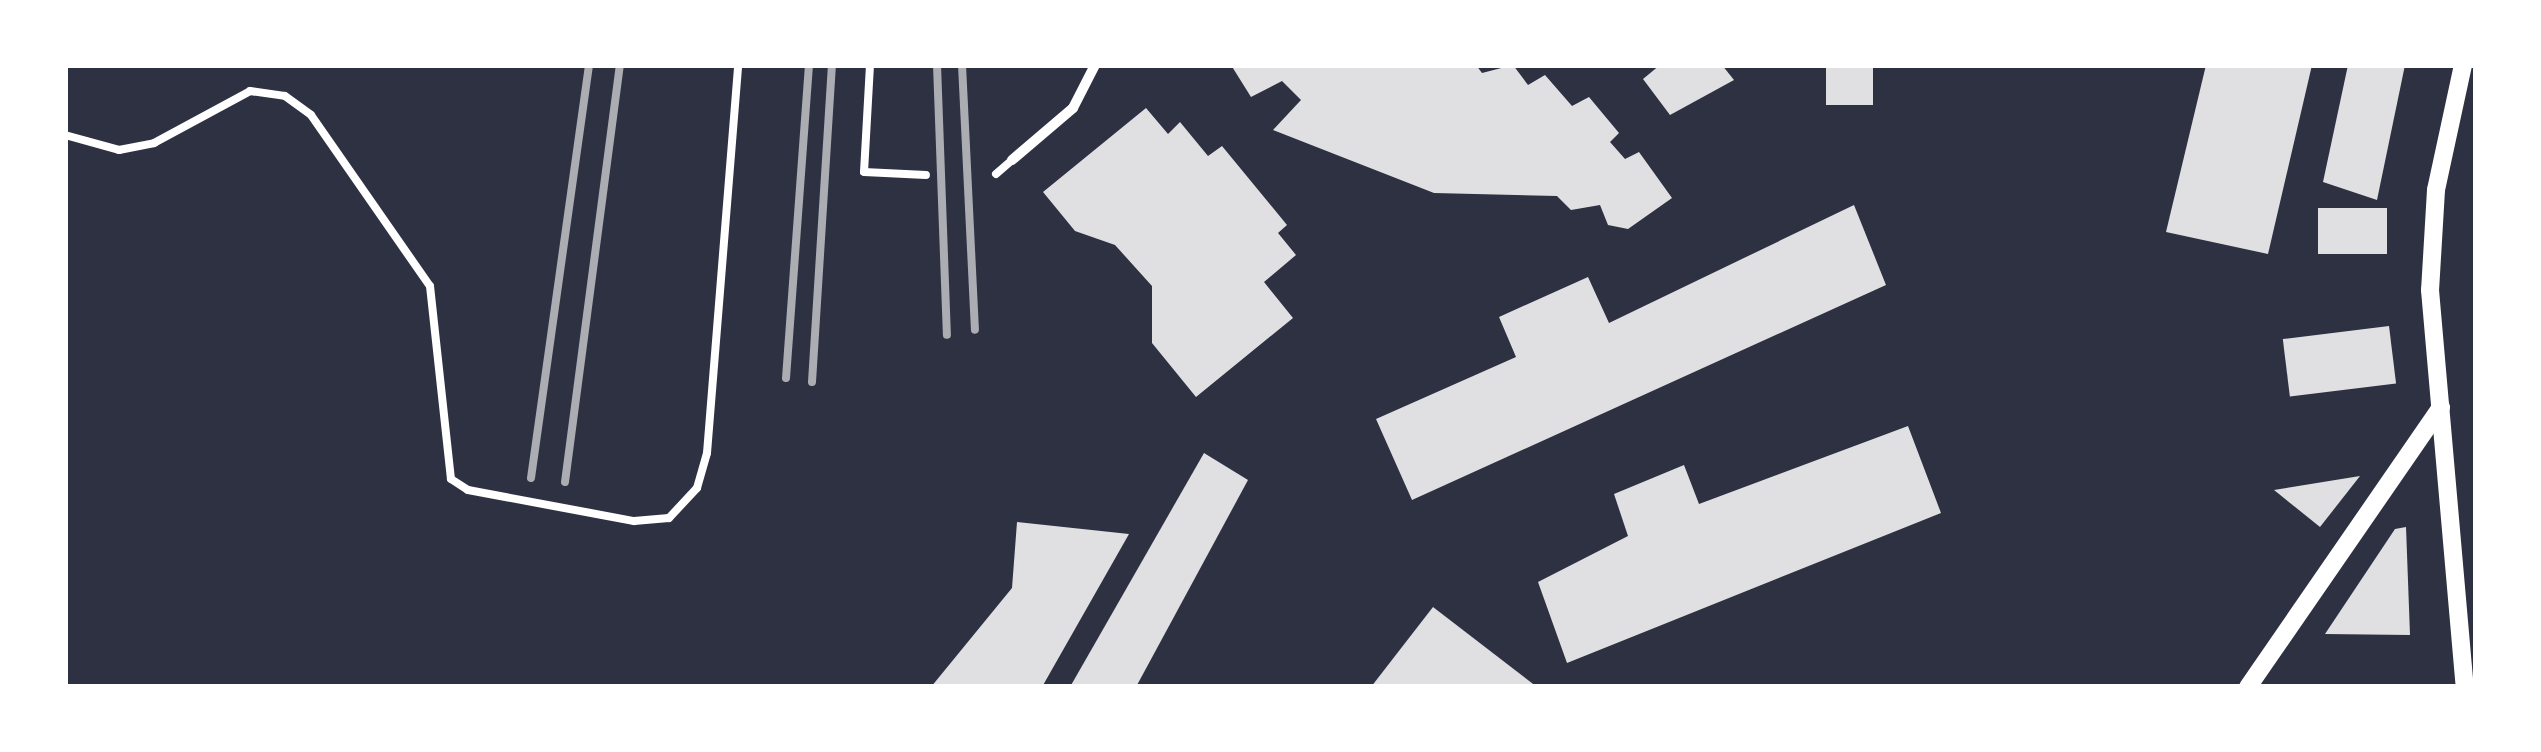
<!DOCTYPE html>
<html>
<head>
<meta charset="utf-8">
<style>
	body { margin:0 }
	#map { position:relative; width:2541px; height:752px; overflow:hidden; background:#2d3142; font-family:"Source Serif 4",serif }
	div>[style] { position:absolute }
	.building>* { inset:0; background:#e0e0e3; transform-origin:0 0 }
	.service>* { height:8px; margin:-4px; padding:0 4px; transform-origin:4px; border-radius:4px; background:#fff }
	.minor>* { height:10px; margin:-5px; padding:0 5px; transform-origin:5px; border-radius:5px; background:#fff }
	.tertiary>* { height:18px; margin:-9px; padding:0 9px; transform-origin:9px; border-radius:9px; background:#fff }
	.rail>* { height:8px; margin:-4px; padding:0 4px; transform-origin:4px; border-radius:4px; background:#abadb3 }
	span { translate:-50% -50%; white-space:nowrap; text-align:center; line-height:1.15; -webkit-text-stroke:10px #fff; paint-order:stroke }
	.frame { position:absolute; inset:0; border:68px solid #fff; pointer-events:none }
</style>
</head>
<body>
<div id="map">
	<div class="building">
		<i style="clip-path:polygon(1231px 65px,1476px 65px,1482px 73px,1513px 65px,1528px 85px,1545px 75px,1572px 106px,1589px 97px,1619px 133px,1610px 142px,1625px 159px,1639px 152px,1672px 198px,1628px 229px,1608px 225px,1600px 205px,1571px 210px,1557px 196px,1434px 193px,1273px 130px,1301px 100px,1282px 81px,1251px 97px)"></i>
		<i style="clip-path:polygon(1660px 65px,1722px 65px,1734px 80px,1670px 115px,1643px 79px)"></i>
		<i style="left:1826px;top:65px;width:47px;height:40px"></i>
		<i style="clip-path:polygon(2206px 65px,2312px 65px,2268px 254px,2166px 232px)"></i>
		<i style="clip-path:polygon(2348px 65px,2405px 65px,2377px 200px,2323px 182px)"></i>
		<i style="clip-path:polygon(1146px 108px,1168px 134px,1180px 122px,1208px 156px,1222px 146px,1287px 225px,1278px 233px,1296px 255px,1264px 282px,1293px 318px,1196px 397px,1152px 343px,1152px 286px,1115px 245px,1075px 231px,1043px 192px)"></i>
		<i style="clip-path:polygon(1854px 205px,1886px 285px,1412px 500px,1376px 419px,1516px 357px,1499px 317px,1588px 277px,1609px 323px)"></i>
		<i style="left:2387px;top:208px;width:46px;height:69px;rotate:90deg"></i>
		<i style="left:2389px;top:326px;width:58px;height:107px;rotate:83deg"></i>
		<i style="clip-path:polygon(1908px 426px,1941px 513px,1567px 663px,1538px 582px,1628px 536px,1614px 494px,1684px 465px,1699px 504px)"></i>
		<i style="clip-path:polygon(1204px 453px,1248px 480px,1136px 687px,1070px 687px)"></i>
		<i style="clip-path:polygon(2360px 476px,2320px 527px,2274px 490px)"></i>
		<i style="clip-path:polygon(1017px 522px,1129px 534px,1042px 687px,931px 687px,1012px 588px)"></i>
		<i style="clip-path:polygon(2406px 527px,2410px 635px,2325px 634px,2395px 529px)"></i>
		<i style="clip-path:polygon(1433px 607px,1537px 687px,1371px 687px)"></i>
	</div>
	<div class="service">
		<i style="left:870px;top:65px;width:107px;rotate:93.2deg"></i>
		<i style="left:864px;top:172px;width:62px;rotate:2.8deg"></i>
		<i style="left:65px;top:135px;width:56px;rotate:15.5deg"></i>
		<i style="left:119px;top:150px;width:36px;rotate:-11deg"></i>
		<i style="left:154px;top:143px;width:109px;rotate:-28.4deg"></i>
		<i style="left:250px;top:91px;width:35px;rotate:8deg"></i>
		<i style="left:285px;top:96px;width:32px;rotate:36deg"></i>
		<i style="left:311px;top:115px;width:208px;rotate:55.2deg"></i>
		<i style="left:430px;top:286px;width:194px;rotate:83.8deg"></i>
		<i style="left:451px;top:479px;width:20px;rotate:33deg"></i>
		<i style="left:468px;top:490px;width:169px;rotate:10.6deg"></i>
		<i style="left:634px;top:521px;width:35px;rotate:-5deg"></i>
		<i style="left:669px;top:518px;width:41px;rotate:-47deg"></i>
		<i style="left:697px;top:488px;width:36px;rotate:-74deg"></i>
		<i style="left:707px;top:453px;width:389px;rotate:-85.4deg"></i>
		<i style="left:996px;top:174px;width:21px;rotate:-41deg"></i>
	</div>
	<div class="minor">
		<i style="left:1012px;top:160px;width:80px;rotate:-40.4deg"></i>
		<i style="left:1073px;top:108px;width:48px;rotate:-62.9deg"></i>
	</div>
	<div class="tertiary">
		<i style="left:2463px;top:65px;width:128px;rotate:102.2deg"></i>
		<i style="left:2436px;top:190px;width:100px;rotate:93.4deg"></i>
		<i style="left:2430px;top:290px;width:399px;rotate:85deg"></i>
		<i style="left:2248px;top:687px;width:340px;rotate:-55.4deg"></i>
	</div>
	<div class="rail">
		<i style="left:937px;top:65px;width:270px;rotate:87.9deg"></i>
		<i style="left:962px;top:65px;width:265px;rotate:87.2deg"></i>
		<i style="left:786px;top:378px;width:314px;rotate:-85.8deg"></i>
		<i style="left:812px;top:382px;width:318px;rotate:-86.4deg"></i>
		<i style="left:531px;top:478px;width:417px;rotate:-82deg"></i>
		<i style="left:565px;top:482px;width:421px;rotate:-82.5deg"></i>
	</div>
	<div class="frame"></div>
</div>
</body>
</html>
